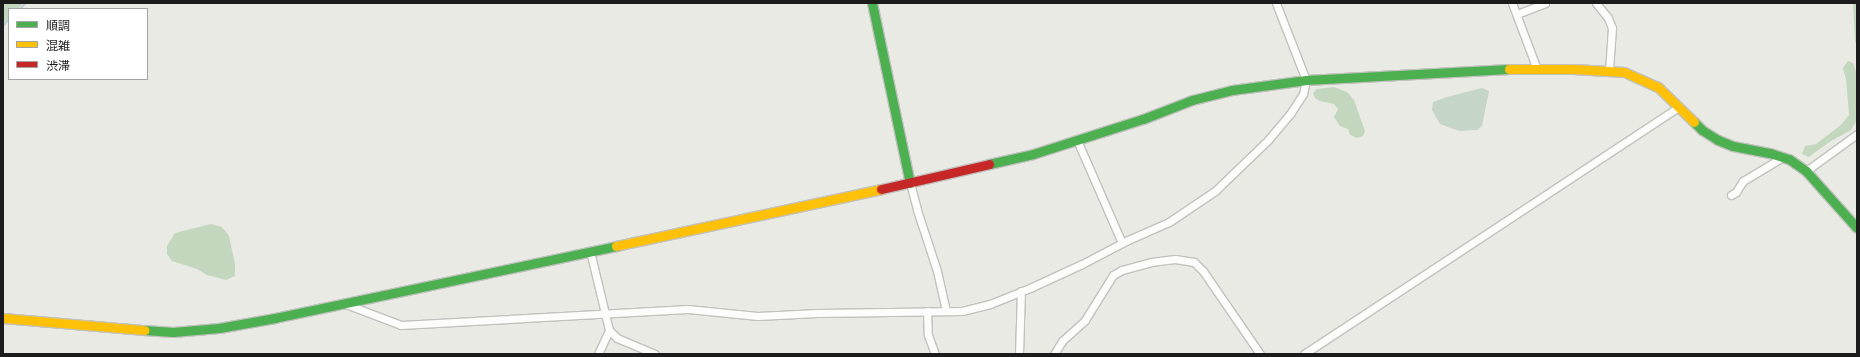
<!DOCTYPE html>
<html>
<head>
<meta charset="utf-8">
<style>
	body { margin:0 }
	#map { position:relative; width:1860px; height:357px; overflow:hidden; background:#eaeae5; font-family:Quicksand,"Noto Sans JP",sans-serif }
	div>[style] { position:absolute }
	.forest>* { inset:0; background:#c2d7bd }
	.cemetery>* { inset:0; background:#c5d5c7 }
	.stream>* { height:2px; margin:-1px; padding:0 1px; transform-origin:1px; border-radius:1px; background:#bbcfda }
	.roads { filter:drop-shadow(1px 0 #c1c1bf) drop-shadow(-1px 0 #c1c1bf) drop-shadow(0 1px #c1c1bf) drop-shadow(0 -1px #c1c1bf) }
	.street>* { height:7px; margin:-3.5px; padding:0 3.5px; transform-origin:3.5px; border-radius:3.5px; background:#fcfcfb }
	.fast>* { height:9px; margin:-4.5px; padding:0 4.5px; transform-origin:4.5px; border-radius:4.5px; background:#4caf50 }
	.slow>* { height:9px; margin:-4.5px; padding:0 4.5px; transform-origin:4.5px; border-radius:4.5px; background:#ffc107 }
	.jam>* { height:9px; margin:-4.5px; padding:0 4.5px; transform-origin:4.5px; border-radius:4.5px; background:#c62828 }
	span { translate:-50% -50%; white-space:nowrap; text-align:center; line-height:1.15; -webkit-text-stroke:3px #fff; paint-order:stroke }
	.frame { position:absolute; inset:0; border:4px solid #1c1c1c; pointer-events:none }
	.legend { position:absolute; left:8px; top:8px; width:140px; height:72px; box-sizing:border-box; background:#fff; border:1px solid #a4a4a4; margin:0; padding:5px 7px; list-style:none; font-size:12px; color:#1c1c1c }
	.legend li { display:flex; align-items:center; gap:8px; height:20px }
	.legend b { width:20px; border:1px solid #a4a4a4 }
</style>
</head>
<body>
<div id="map">
	<div class="forest">
		<i style="clip-path:polygon(3px 3px,24px 3px,18px 9px,9px 9px,9px 19px,3px 25px)"></i>
		<i style="clip-path:polygon(1857px 3px,1857px 43px,1855px 42px,1853px 4px)"></i>
		<i style="clip-path:polygon(1848px 61px,1853px 63px,1857px 75px,1857px 120px,1851px 130px,1831px 141px,1814px 153px,1809px 157px,1802px 154px,1805px 146px,1816px 144px,1841px 125px,1849px 115px,1846px 79px,1843px 68px)"></i>
		<i style="clip-path:polygon(1334px 87px,1347px 92px,1354px 100px,1365px 131px,1363px 136px,1357px 138px,1350px 135px,1348px 129px,1340px 126px,1334px 117px,1338px 109px,1334px 104px,1320px 101px,1315px 98px,1313px 93px,1317px 89px)"></i>
		<i style="clip-path:polygon(211px 224px,222px 227px,229px 236px,235px 264px,235px 276px,226px 280px,207px 275px,197px 269px,172px 261px,167px 254px,167px 246px,175px 233px)"></i>
	</div>
	<div class="cemetery">
		<i style="clip-path:polygon(1482px 88px,1489px 91px,1482px 126px,1477px 130px,1459px 131px,1440px 124px,1432px 110px,1433px 102px,1447px 97px)"></i>
	</div>
	<div class="stream">
		<i style="left:20px;top:9px;width:8px;rotate:-45deg"></i>
		<i style="left:3px;top:26px;width:8px;rotate:-45deg"></i>
	</div>
	<div class="roads">
		<div class="street">
			<i style="left:1512px;top:3px;width:71px;rotate:69.3deg"></i>
			<i style="left:1596px;top:3px;width:19px;rotate:51deg"></i>
			<i style="left:1608px;top:18px;width:11px;rotate:68deg"></i>
			<i style="left:1612px;top:28px;width:43px;rotate:94deg"></i>
			<i style="left:1517px;top:14px;width:30px;rotate:-21deg"></i>
			<i style="left:1077px;top:140px;width:112px;rotate:66.4deg"></i>
			<i style="left:1806px;top:171px;width:63px;rotate:-36deg"></i>
			<i style="left:910px;top:183px;width:28px;rotate:75deg"></i>
			<i style="left:917px;top:210px;width:64px;rotate:71.8deg"></i>
			<i style="left:937px;top:271px;width:41px;rotate:77.3deg"></i>
			<i style="left:1731px;top:195px;width:6px;rotate:-31deg"></i>
			<i style="left:1736px;top:192px;width:13px;rotate:-58deg"></i>
			<i style="left:1743px;top:181px;width:47px;rotate:-31deg"></i>
			<i style="left:590px;top:251px;width:81px;rotate:76.5deg"></i>
			<i style="left:609px;top:330px;width:11px;rotate:45deg"></i>
			<i style="left:617px;top:338px;width:41px;rotate:22.8deg"></i>
			<i style="left:343px;top:303px;width:62px;rotate:20.8deg"></i>
			<i style="left:401px;top:325px;width:287px;rotate:-3.2deg"></i>
			<i style="left:688px;top:309px;width:70px;rotate:5.7deg"></i>
			<i style="left:758px;top:316px;width:59px;rotate:-2.9deg"></i>
			<i style="left:817px;top:313px;width:145px;rotate:-0.8deg"></i>
			<i style="left:962px;top:311px;width:29px;rotate:-14deg"></i>
			<i style="left:990px;top:304px;width:45px;rotate:-22deg"></i>
			<i style="left:1032px;top:287px;width:55px;rotate:-24.7deg"></i>
			<i style="left:1082px;top:264px;width:52px;rotate:-27.6deg"></i>
			<i style="left:1128px;top:240px;width:45px;rotate:-23.7deg"></i>
			<i style="left:1169px;top:222px;width:55px;rotate:-34deg"></i>
			<i style="left:1215px;top:191px;width:74px;rotate:-43.9deg"></i>
			<i style="left:1268px;top:140px;width:34px;rotate:-50deg"></i>
			<i style="left:1290px;top:114px;width:24px;rotate:-57deg"></i>
			<i style="left:1303px;top:94px;width:14px;rotate:-78deg"></i>
			<i style="left:1306px;top:80px;width:83px;rotate:-111.3deg"></i>
			<i style="left:927px;top:311px;width:24px;rotate:88deg"></i>
			<i style="left:928px;top:335px;width:20px;rotate:70deg"></i>
			<i style="left:598px;top:354px;width:26px;rotate:-65deg"></i>
			<i style="left:1019px;top:354px;width:63px;rotate:-88.2deg"></i>
			<i style="left:1054px;top:354px;width:15px;rotate:-58deg"></i>
			<i style="left:1062px;top:341px;width:31px;rotate:-42deg"></i>
			<i style="left:1085px;top:320px;width:53px;rotate:-58.1deg"></i>
			<i style="left:1113px;top:275px;width:10px;rotate:-29deg"></i>
			<i style="left:1122px;top:270px;width:30px;rotate:-15deg"></i>
			<i style="left:1151px;top:262px;width:24px;rotate:-7deg"></i>
			<i style="left:1175px;top:259px;width:19px;rotate:9deg"></i>
			<i style="left:1194px;top:262px;width:13px;rotate:45deg"></i>
			<i style="left:1203px;top:271px;width:101px;rotate:55.5deg"></i>
			<i style="left:1304px;top:354px;width:448px;rotate:-33.4deg"></i>
		</div>
		<div class="fast">
			<i style="left:872px;top:3px;width:184px;rotate:78.1deg"></i>
			<i style="left:1694px;top:122px;width:11px;rotate:45deg"></i>
			<i style="left:1702px;top:130px;width:19px;rotate:32deg"></i>
			<i style="left:1718px;top:140px;width:16px;rotate:22deg"></i>
			<i style="left:1733px;top:146px;width:38px;rotate:11deg"></i>
			<i style="left:1770px;top:153px;width:20px;rotate:18deg"></i>
			<i style="left:1789px;top:159px;width:21px;rotate:35deg"></i>
			<i style="left:1806px;top:171px;width:76px;rotate:48.2deg"></i>
			<i style="left:989px;top:164px;width:45px;rotate:-12.8deg"></i>
			<i style="left:1033px;top:154px;width:115px;rotate:-17.7deg"></i>
			<i style="left:1143px;top:119px;width:53px;rotate:-21.2deg"></i>
			<i style="left:1192px;top:100px;width:41px;rotate:-14deg"></i>
			<i style="left:1232px;top:90px;width:75px;rotate:-7.7deg"></i>
			<i style="left:1306px;top:80px;width:203px;rotate:-3.1deg"></i>
			<i style="left:144px;top:330px;width:29px;rotate:4deg"></i>
			<i style="left:173px;top:332px;width:46px;rotate:-5deg"></i>
			<i style="left:219px;top:328px;width:57px;rotate:-10.1deg"></i>
			<i style="left:275px;top:318px;width:349px;rotate:-11.9deg"></i>
		</div>
		<div class="slow">
			<i style="left:1509px;top:69px;width:65px"></i>
			<i style="left:1574px;top:69px;width:50px;rotate:3.4deg"></i>
			<i style="left:1624px;top:72px;width:37px;rotate:24deg"></i>
			<i style="left:1658px;top:87px;width:50px;rotate:44.2deg"></i>
			<i style="left:616px;top:246px;width:271px;rotate:-12.1deg"></i>
			<i style="left:3px;top:318px;width:142px;rotate:4.9deg"></i>
		</div>
		<div class="jam">
			<i style="left:881px;top:189px;width:111px;rotate:-13deg"></i>
		</div>
	</div>
	<div class="frame"></div>
	<ul class="legend">
	<li><b style="height:5px;background:#4caf50"></b>順調</li>
	<li><b style="height:5px;background:#ffc107"></b>混雑</li>
	<li><b style="height:5px;background:#c62828"></b>渋滞</li>
	</ul>
</div>
</body>
</html>
